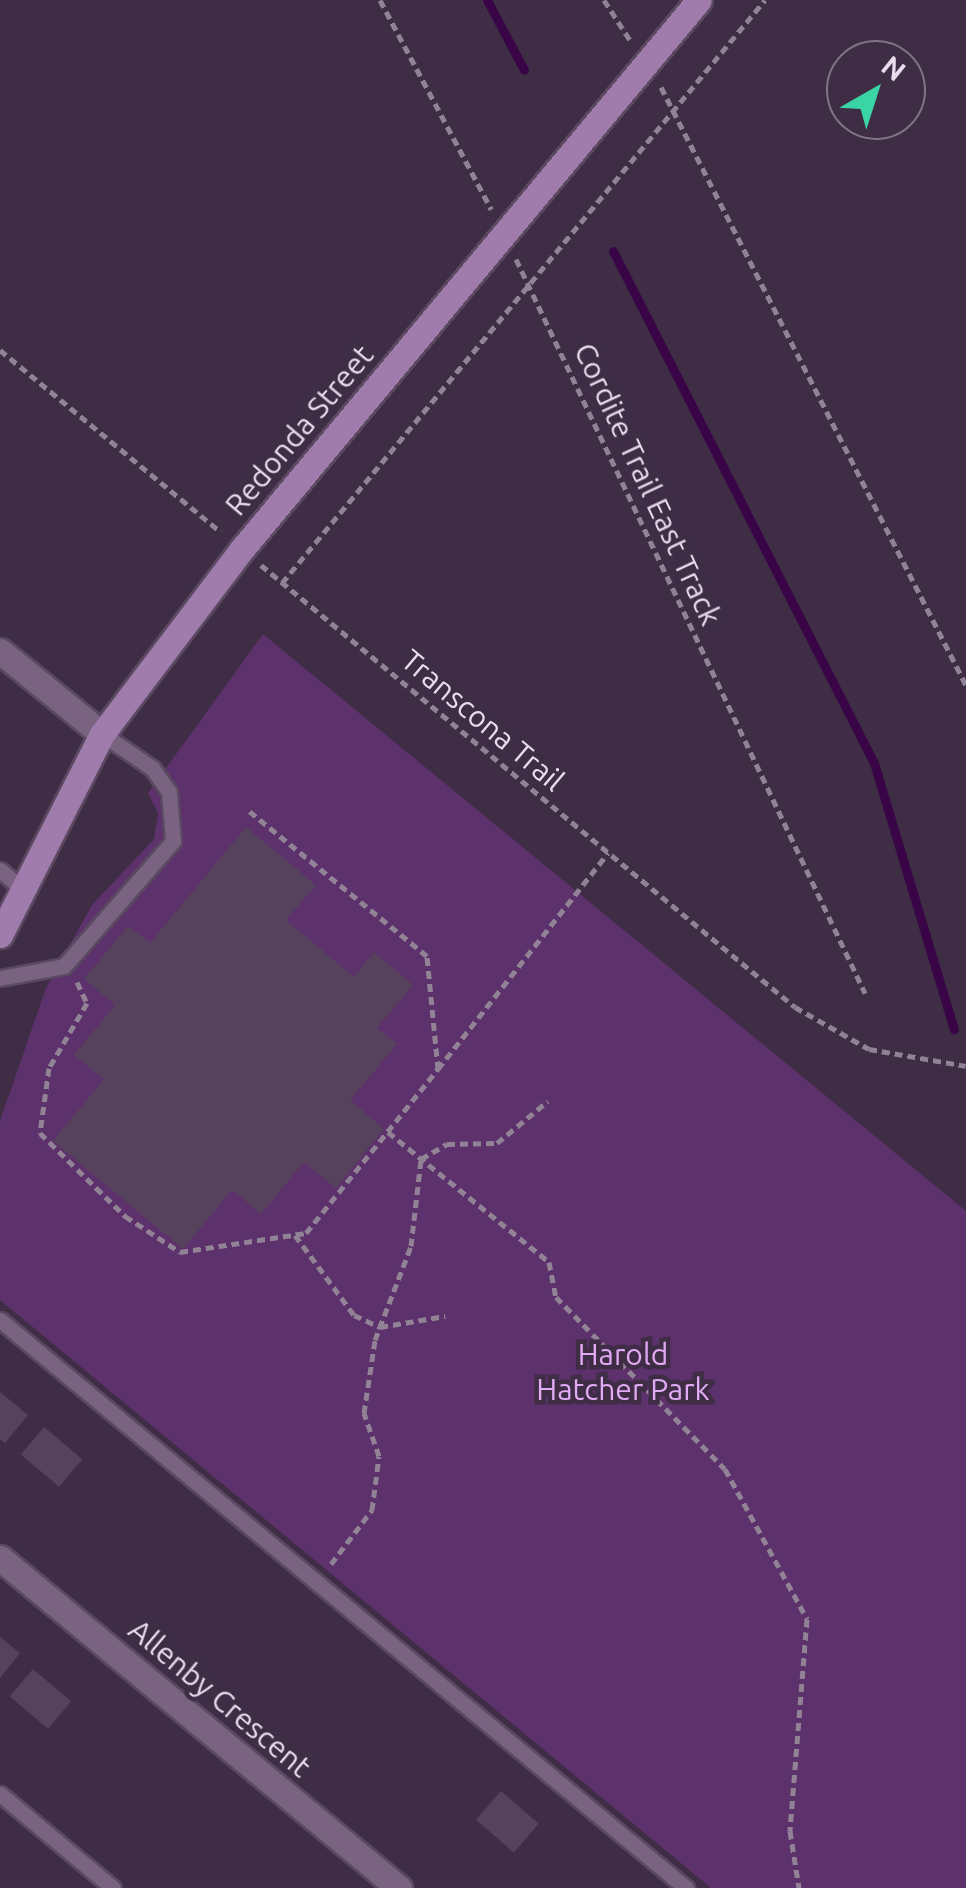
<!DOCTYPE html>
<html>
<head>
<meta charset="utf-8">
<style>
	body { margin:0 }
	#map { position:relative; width:966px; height:1888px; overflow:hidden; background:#3f2d46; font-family:Ubuntu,sans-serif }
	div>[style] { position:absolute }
	.green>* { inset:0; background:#5d316b }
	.stream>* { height:9px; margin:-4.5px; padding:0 4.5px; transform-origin:4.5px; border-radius:4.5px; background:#390547 }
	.building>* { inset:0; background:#56425c; transform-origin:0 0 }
	.path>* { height:5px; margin-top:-2.5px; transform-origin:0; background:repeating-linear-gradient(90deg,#918296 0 8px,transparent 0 13px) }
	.roads { filter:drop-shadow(2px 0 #5a4961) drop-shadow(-2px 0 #5a4961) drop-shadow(0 2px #5a4961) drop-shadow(0 -2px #5a4961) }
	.lane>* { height:15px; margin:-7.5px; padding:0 7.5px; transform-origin:7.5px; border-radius:7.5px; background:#796381 }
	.street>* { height:25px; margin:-12.5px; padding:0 12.5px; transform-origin:12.5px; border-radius:12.5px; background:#796381 }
	.secondary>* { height:25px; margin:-12.5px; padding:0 12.5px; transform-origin:12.5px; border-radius:12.5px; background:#9f7cac }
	span { translate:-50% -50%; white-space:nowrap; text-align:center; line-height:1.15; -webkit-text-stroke:9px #3f2d46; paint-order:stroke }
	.street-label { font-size:30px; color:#e9dded }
	.park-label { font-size:30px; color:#e1aaf4 }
	.north { position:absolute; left:826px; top:40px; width:100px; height:100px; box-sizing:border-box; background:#3f2d46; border:2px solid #837389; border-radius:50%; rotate:39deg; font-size:28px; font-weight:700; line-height:40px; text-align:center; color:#e9dded }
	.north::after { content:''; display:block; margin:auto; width:35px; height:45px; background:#3bd4a4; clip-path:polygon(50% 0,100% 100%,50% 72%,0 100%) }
</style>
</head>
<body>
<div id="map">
	<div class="green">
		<i style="clip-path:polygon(263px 634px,966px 1211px,966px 1888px,711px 1888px,0 1300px,0 1121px,46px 988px,92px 905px,154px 839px,158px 813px,148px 793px)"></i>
	</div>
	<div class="stream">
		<i style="left:487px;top:0;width:79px;rotate:62.1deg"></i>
		<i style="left:613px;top:251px;width:575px;rotate:62.99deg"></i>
		<i style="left:874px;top:763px;width:278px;rotate:73.3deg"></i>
	</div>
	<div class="building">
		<i style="clip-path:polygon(246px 827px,316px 885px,286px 920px,354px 977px,374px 952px,413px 985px,377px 1028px,397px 1044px,350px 1100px,384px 1129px,336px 1188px,304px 1162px,261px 1214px,232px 1190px,183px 1249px,53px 1141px,104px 1079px,74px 1055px,115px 1005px,84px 979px,128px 926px,150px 943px)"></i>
		<i style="clip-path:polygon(0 1392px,28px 1415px,5px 1443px,0 1439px)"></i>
		<i style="left:44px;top:1427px;width:50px;height:36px;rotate:40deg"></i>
		<i style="clip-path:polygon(0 1637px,20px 1653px,0 1678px)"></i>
		<i style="left:33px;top:1669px;width:50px;height:36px;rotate:40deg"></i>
		<i style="left:501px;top:1791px;width:50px;height:38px;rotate:41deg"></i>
	</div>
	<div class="path">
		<i style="left:380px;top:0;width:237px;rotate:62deg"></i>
		<i style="left:604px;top:0;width:48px;rotate:57deg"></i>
		<i style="left:661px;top:87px;width:671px;rotate:62.98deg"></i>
		<i style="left:516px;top:259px;width:813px;rotate:64.57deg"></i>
		<i style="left:0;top:350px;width:286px;rotate:39.5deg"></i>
		<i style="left:261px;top:565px;width:693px;rotate:39.62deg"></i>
		<i style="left:795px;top:1007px;width:85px;rotate:29.6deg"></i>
		<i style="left:869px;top:1049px;width:98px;rotate:9.9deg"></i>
		<i style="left:282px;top:583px;width:757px;rotate:-50.36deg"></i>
		<i style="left:77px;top:982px;width:23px;rotate:65deg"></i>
		<i style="left:87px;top:1003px;width:75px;rotate:120.3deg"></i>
		<i style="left:49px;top:1068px;width:66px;rotate:97.9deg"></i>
		<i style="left:40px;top:1133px;width:119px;rotate:44.3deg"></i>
		<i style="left:125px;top:1216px;width:66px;rotate:33.2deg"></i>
		<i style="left:180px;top:1252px;width:127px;rotate:-8.6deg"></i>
		<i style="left:306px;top:1233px;width:211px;rotate:-51.2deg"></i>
		<i style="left:438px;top:1069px;width:114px;rotate:-95.6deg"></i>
		<i style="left:427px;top:956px;width:232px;rotate:-140.8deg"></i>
		<i style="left:438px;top:1069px;width:275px;rotate:-51.8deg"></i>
		<i style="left:388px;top:1132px;width:207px;rotate:38.9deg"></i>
		<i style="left:549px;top:1262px;width:36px;rotate:79deg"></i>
		<i style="left:556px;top:1297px;width:241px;rotate:45.5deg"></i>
		<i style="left:725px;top:1469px;width:171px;rotate:61.3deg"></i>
		<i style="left:807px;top:1619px;width:213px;rotate:94.6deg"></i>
		<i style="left:790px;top:1831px;width:58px;rotate:81deg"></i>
		<i style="left:295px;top:1235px;width:99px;rotate:53.6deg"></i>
		<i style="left:354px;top:1315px;width:29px;rotate:25deg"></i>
		<i style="left:380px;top:1327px;width:66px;rotate:-9.6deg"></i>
		<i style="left:331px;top:1564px;width:68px;rotate:-52.8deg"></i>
		<i style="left:372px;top:1510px;width:54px;rotate:-82.6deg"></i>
		<i style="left:379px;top:1456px;width:46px;rotate:-109.2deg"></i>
		<i style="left:364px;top:1413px;width:74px;rotate:-81.4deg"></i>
		<i style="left:375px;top:1340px;width:101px;rotate:-69deg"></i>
		<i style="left:411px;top:1246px;width:88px;rotate:-83.4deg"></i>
		<i style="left:421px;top:1159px;width:30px;rotate:-30deg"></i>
		<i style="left:447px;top:1144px;width:50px;rotate:-1.1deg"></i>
		<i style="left:497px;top:1143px;width:66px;rotate:-39.5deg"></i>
	</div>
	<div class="roads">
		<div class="lane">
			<i style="left:0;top:870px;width:25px;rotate:40deg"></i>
			<i style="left:0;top:978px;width:65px;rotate:-10.6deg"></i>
			<i style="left:64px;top:966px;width:166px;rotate:-48.9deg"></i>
			<i style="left:173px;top:841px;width:49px;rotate:-94.7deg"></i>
			<i style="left:169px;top:792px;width:29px;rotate:-125deg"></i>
			<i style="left:152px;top:768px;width:60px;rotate:-145.8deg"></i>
			<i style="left:0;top:1320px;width:891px;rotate:39.62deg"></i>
			<i style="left:0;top:1794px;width:147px;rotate:39.8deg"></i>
		</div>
		<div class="street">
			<i style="left:0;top:651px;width:132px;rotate:39.1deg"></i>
			<i style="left:0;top:1558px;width:518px;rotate:39.59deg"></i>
		</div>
		<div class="secondary">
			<i style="left:0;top:935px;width:225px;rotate:-63.1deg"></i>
			<i style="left:102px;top:734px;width:232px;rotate:-52.9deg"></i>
			<i style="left:242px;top:549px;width:714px;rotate:-50.23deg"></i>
		</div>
	</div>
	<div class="street-label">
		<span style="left:299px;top:430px;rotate:-50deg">Redonda Street</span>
		<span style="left:648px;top:484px;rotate:65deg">Cordite Trail East Track</span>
		<span style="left:483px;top:720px;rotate:40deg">Transcona Trail</span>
		<span style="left:220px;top:1698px;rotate:40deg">Allenby Crescent</span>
	</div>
	<div class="park-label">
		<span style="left:623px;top:1371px">Harold<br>Hatcher Park</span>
	</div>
	<div class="north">N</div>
</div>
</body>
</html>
